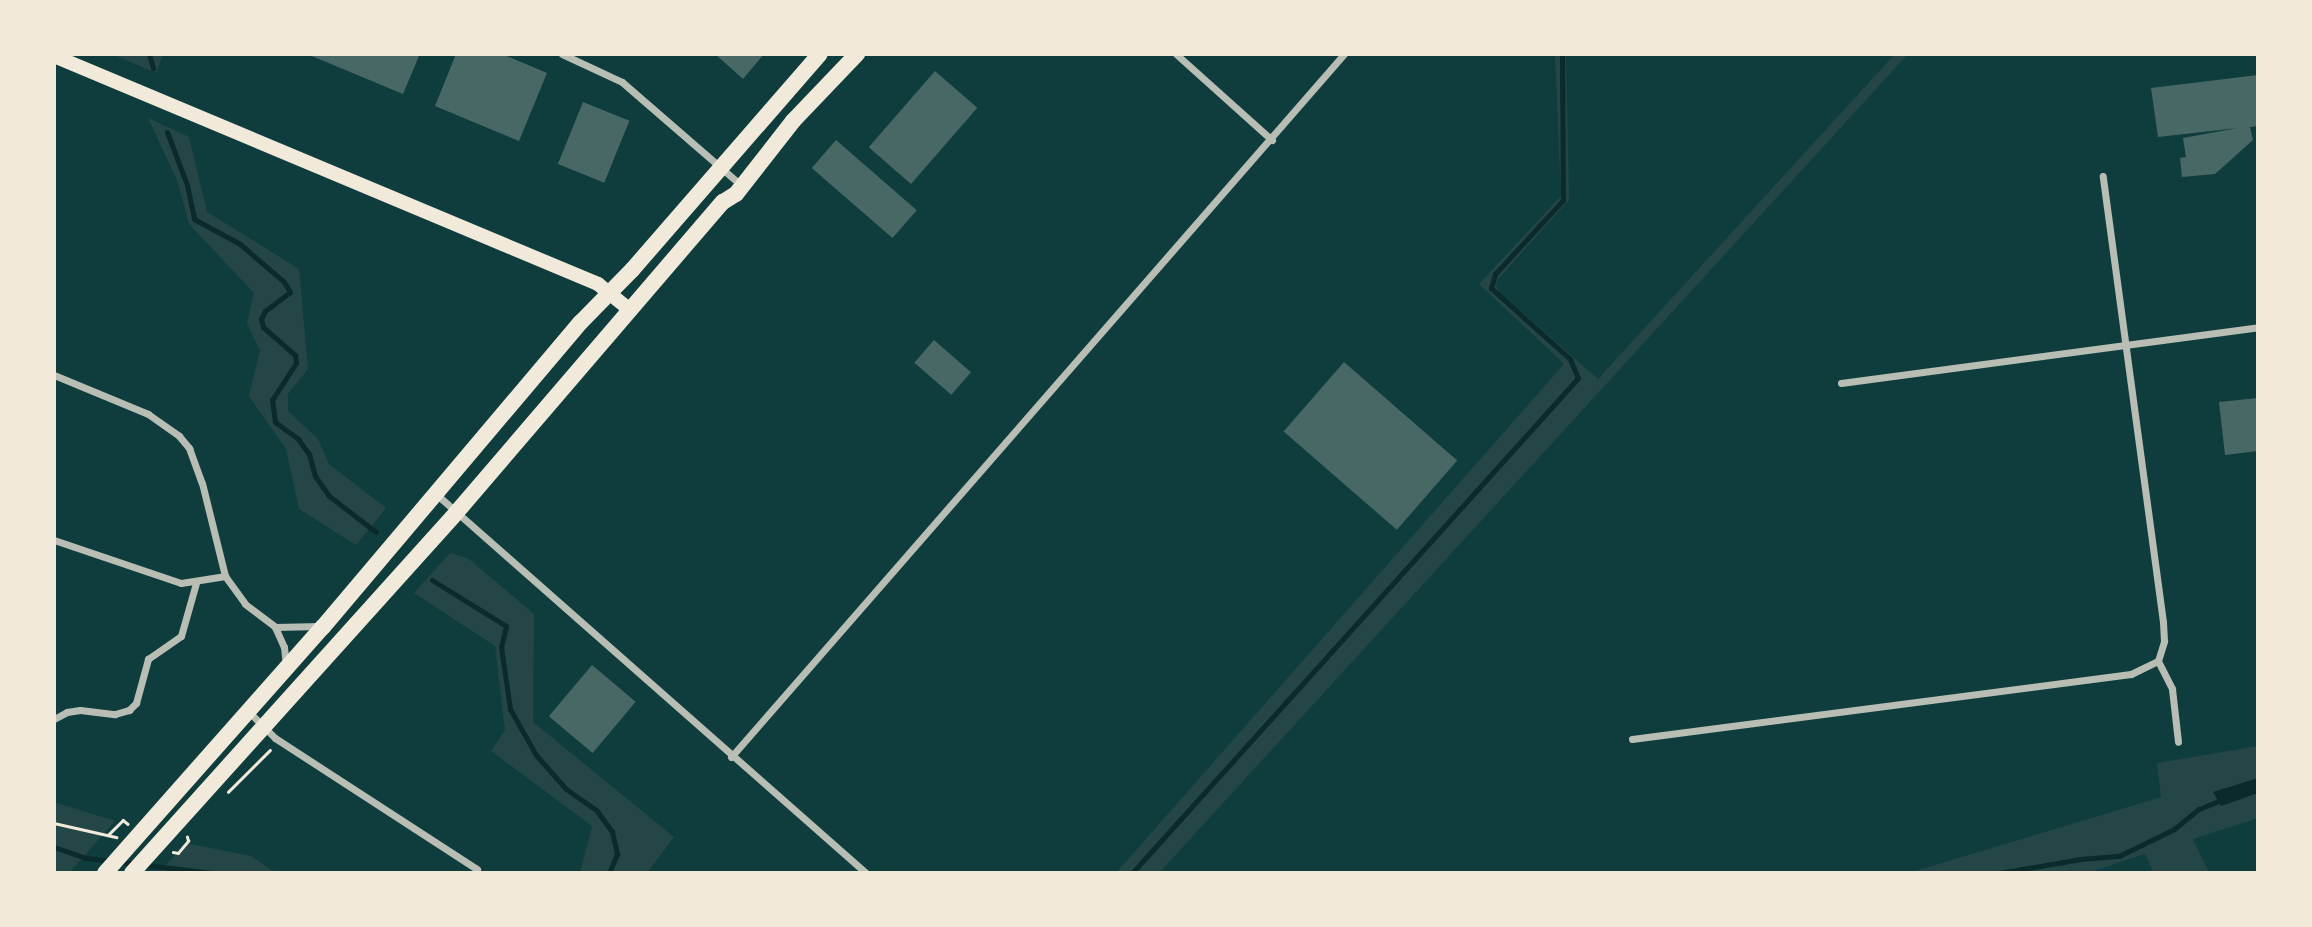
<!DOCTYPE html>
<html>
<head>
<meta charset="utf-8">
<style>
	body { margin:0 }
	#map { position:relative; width:2312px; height:927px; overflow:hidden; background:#0f3d3e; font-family:"Roboto Condensed",sans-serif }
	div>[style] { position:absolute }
	.green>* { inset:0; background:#244646 }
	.water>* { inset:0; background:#0a2a2b }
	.stream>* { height:5px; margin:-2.5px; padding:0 2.5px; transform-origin:2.5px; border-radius:2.5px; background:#0a2a2b }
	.building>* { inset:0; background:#486865; transform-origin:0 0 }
	.path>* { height:2.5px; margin:-1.25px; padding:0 1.25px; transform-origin:1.25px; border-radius:1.25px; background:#f1e9da }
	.minor>* { height:7px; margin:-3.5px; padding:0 3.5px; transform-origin:3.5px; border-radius:3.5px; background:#b8beb3 }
	.secondary>* { height:14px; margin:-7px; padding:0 7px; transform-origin:7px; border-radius:7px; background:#f1e9da }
	.trunk>* { height:16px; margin:-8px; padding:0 8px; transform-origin:8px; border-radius:8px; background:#f1e9da }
	span { translate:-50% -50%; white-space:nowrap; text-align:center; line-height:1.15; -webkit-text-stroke:7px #f1e9da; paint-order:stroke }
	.frame { position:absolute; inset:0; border:56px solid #f1e9da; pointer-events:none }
</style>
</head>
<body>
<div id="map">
	<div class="green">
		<i style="clip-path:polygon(112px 54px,163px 54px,156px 73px)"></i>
		<i style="clip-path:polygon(1555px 54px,1566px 54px,1569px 200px,1498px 279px,1496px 286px,1500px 293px,1598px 379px,1895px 54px,1908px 54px,1159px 873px,1116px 873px,1564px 364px,1479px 284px,1561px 196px)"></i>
		<i style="clip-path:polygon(148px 118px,189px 137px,207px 212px,299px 269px,308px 369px,288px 394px,288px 411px,318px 439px,329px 464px,386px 508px,356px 545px,299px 509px,286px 449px,249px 396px,260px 351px,247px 323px,254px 293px,189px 224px,177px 180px)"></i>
		<i style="clip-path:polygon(450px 553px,469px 559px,534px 614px,533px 722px,674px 837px,647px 873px,580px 873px,592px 826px,491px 751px,505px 730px,495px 646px,414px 593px)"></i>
		<i style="clip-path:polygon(2258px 746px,2258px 818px,2193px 839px,2209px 873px,2154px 873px,2145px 854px,2087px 873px,1909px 873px,2161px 797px,2157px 763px)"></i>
		<i style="clip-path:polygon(54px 802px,115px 821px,69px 873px,54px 873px)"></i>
		<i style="clip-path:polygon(186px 843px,251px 856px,276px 873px,159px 873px)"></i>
	</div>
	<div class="water">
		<i style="clip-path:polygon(2258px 778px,2258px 793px,2221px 806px,2213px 792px)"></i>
	</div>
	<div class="stream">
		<i style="left:149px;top:54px;width:15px;rotate:74deg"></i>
		<i style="left:167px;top:132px;width:57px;rotate:69.3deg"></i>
		<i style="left:187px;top:185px;width:35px;rotate:78deg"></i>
		<i style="left:194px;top:219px;width:52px;rotate:28.5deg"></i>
		<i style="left:240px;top:244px;width:58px;rotate:40.8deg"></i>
		<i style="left:284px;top:282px;width:12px;rotate:59deg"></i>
		<i style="left:290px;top:292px;width:31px;rotate:143deg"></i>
		<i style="left:265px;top:311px;width:9px;rotate:117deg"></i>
		<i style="left:261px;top:319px;width:8px;rotate:76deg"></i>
		<i style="left:263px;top:327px;width:43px;rotate:41.2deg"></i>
		<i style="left:295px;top:355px;width:8px;rotate:83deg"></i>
		<i style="left:296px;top:363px;width:44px;rotate:123deg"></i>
		<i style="left:272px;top:400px;width:22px;rotate:82deg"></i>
		<i style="left:275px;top:422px;width:29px;rotate:36deg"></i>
		<i style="left:298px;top:439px;width:19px;rotate:54deg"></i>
		<i style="left:309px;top:454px;width:23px;rotate:75deg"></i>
		<i style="left:315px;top:476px;width:24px;rotate:55deg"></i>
		<i style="left:329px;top:496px;width:59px;rotate:37.5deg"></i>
		<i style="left:432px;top:580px;width:87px;rotate:31.9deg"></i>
		<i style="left:506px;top:626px;width:22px;rotate:103deg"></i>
		<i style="left:501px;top:647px;width:63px;rotate:81.7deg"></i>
		<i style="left:510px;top:709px;width:53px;rotate:60.5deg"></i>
		<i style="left:536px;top:755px;width:45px;rotate:48.6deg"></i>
		<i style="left:566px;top:789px;width:38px;rotate:35deg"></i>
		<i style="left:597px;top:811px;width:26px;rotate:54deg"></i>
		<i style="left:612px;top:832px;width:23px;rotate:77deg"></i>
		<i style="left:617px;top:854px;width:21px;rotate:113deg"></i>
		<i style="left:54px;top:847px;width:34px;rotate:19deg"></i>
		<i style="left:86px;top:858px;width:128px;rotate:6.7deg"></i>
		<i style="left:1132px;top:873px;width:666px;rotate:-47.98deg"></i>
		<i style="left:1578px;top:378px;width:21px;rotate:-113deg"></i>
		<i style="left:1570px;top:359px;width:106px;rotate:-138.1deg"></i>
		<i style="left:1491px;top:288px;width:15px;rotate:-74deg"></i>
		<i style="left:1495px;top:274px;width:100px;rotate:-47.4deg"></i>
		<i style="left:1563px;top:200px;width:146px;rotate:-90.4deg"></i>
		<i style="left:1999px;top:873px;width:83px;rotate:-9.7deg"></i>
		<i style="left:2081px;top:859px;width:38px;rotate:-5deg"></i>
		<i style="left:2119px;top:856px;width:61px;rotate:-26.1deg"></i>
		<i style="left:2174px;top:829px;width:32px;rotate:-39deg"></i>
		<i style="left:2199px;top:809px;width:27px;rotate:-22deg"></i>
	</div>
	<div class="building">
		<i style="clip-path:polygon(307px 54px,415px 54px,419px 56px,403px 94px)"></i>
		<i style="clip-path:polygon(456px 54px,502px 54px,547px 73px,519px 141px,435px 106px)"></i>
		<i style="clip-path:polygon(715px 54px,764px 54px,743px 79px)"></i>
		<i style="left:935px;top:71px;width:56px;height:101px;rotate:41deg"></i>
		<i style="clip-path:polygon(2258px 75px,2258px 126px,2250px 127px,2253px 140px,2215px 174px,2182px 177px,2180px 158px,2186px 157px,2183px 138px,2238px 128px,2158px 137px,2151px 88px)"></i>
		<i style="left:583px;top:102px;width:50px;height:67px;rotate:22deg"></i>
		<i style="left:836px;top:140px;width:107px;height:37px;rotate:41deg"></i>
		<i style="left:934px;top:340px;width:49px;height:30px;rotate:41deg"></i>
		<i style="left:1344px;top:362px;width:150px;height:92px;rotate:41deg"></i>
		<i style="clip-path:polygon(2258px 398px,2258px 451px,2225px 455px,2219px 402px)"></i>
		<i style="left:592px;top:665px;width:57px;height:67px;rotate:40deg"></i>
	</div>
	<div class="path">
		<i style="left:228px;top:792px;width:59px;rotate:-45deg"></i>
		<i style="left:54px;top:823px;width:64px;rotate:12.7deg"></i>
		<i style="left:108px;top:835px;width:21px;rotate:-45deg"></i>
		<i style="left:123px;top:820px;width:6px;rotate:39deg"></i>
		<i style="left:173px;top:852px;width:5px;rotate:11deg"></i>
		<i style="left:178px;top:853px;width:16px;rotate:-50deg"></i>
		<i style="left:188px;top:841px;width:4px;rotate:-104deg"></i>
	</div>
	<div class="minor">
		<i style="left:562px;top:54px;width:66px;rotate:25deg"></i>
		<i style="left:622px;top:82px;width:159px;rotate:40.9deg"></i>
		<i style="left:1176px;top:54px;width:129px;rotate:41.9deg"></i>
		<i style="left:54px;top:375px;width:102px;rotate:22.5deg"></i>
		<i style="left:148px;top:414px;width:38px;rotate:35deg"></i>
		<i style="left:179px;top:436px;width:16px;rotate:50deg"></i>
		<i style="left:189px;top:448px;width:37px;rotate:70deg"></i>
		<i style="left:202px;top:483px;width:96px;rotate:76.1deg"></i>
		<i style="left:225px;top:576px;width:34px;rotate:54deg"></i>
		<i style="left:245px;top:604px;width:38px;rotate:37deg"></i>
		<i style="left:275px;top:627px;width:22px;rotate:66deg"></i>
		<i style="left:284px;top:647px;width:18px;rotate:84deg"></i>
		<i style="left:1841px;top:383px;width:421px;rotate:-7.6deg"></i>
		<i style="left:436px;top:494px;width:573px;rotate:41.39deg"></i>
		<i style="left:54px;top:540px;width:134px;rotate:18.7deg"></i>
		<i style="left:181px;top:583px;width:45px;rotate:-9deg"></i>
		<i style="left:275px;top:627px;width:45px;rotate:-1.3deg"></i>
		<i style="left:2158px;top:661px;width:31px;rotate:63deg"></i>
		<i style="left:2172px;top:689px;width:53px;rotate:83.5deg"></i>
		<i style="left:248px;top:711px;width:38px;rotate:45deg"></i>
		<i style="left:275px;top:738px;width:241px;rotate:33deg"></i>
		<i style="left:54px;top:719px;width:15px;rotate:-28deg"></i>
		<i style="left:67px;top:712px;width:13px;rotate:-9deg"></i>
		<i style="left:80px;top:710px;width:35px;rotate:7deg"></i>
		<i style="left:115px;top:714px;width:15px;rotate:-16deg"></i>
		<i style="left:129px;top:710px;width:10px;rotate:-45deg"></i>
		<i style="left:136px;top:703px;width:46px;rotate:-74.7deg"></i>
		<i style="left:148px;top:659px;width:40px;rotate:-34.9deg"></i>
		<i style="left:181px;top:636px;width:55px;rotate:-74.2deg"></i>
		<i style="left:1632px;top:739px;width:503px;rotate:-7.42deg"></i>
		<i style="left:2131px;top:674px;width:30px;rotate:-26deg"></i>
		<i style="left:2158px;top:661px;width:21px;rotate:-73deg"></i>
		<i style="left:2164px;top:641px;width:19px;rotate:-93deg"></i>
		<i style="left:2163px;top:622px;width:450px;rotate:-97.7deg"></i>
		<i style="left:731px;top:757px;width:933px;rotate:-48.91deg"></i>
	</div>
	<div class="secondary">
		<i style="left:54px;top:56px;width:590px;rotate:22.74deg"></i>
		<i style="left:598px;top:284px;width:41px;rotate:39.1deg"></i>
	</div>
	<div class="trunk">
		<i style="left:105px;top:873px;width:329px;rotate:-48.5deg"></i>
		<i style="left:323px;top:627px;width:399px;rotate:-49.8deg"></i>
		<i style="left:581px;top:322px;width:73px;rotate:-45.6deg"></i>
		<i style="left:632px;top:270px;width:286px;rotate:-49deg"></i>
		<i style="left:132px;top:873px;width:484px;rotate:-48deg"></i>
		<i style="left:456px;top:513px;width:410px;rotate:-49.4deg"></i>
		<i style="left:723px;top:202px;width:15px;rotate:-32deg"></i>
		<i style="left:736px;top:194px;width:93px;rotate:-52deg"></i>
		<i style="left:793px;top:121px;width:93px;rotate:-46.3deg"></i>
	</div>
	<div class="frame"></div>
</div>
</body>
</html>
